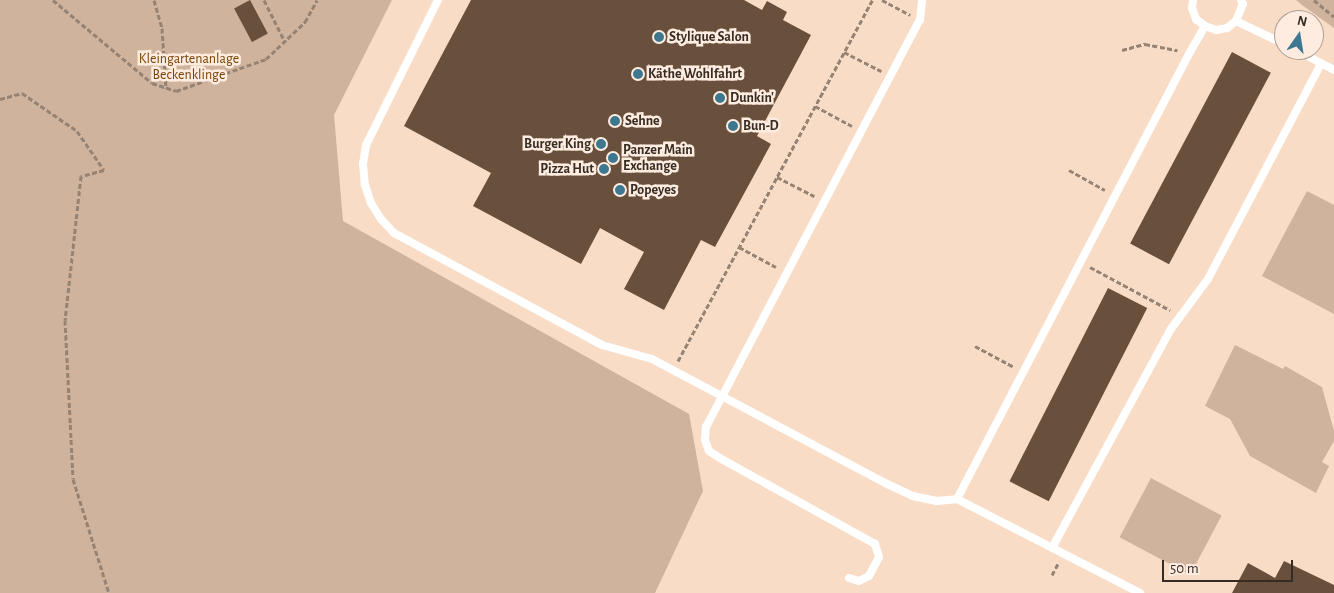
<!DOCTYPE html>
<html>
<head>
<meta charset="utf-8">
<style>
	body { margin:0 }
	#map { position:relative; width:1334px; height:593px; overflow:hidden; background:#f9dcc6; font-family:"Alegreya Sans",sans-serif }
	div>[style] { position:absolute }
	.green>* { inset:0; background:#cfb39c; transform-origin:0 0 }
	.building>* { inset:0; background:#68503d; transform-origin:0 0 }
	.path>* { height:3px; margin-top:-1.5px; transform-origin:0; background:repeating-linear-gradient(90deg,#968374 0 5px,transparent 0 7.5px) }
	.lane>* { height:8px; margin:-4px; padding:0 4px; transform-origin:4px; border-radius:4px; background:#fff }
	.dots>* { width:14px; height:14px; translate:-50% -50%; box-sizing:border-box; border:2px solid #fdecdf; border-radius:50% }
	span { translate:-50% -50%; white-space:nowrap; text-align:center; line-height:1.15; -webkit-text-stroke:5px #fdecdf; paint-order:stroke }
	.poi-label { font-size:14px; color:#372c24; font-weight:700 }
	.left { translate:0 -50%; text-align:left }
	.right { translate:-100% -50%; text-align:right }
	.park-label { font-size:14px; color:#794303 }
	.north { position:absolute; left:1274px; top:10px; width:50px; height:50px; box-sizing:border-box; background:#fdecdf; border:1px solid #ae9f94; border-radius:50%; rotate:13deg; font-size:14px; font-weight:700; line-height:20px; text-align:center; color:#372c24 }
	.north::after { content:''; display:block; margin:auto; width:18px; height:22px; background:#3d7790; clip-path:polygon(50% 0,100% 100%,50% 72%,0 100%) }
	.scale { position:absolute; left:1162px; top:560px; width:131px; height:22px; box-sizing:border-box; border:2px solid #372c24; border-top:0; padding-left:6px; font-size:15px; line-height:18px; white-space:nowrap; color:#372c24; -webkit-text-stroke:4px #fdecdf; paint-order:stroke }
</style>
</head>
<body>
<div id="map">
	<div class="green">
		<i style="clip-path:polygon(0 0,392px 0,334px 115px,343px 221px,689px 414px,703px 491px,655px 593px,0 593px)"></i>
		<i style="clip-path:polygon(1296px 0,1334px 0,1334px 28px,1302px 5px)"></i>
		<i style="clip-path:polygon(1307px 191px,1334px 205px,1334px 314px,1262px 276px)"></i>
		<i style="clip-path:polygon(1235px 345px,1283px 369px,1285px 366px,1322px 387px,1334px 431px,1334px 441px,1322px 462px,1329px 466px,1316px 493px,1250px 456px,1230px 419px,1205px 406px)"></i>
		<i style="left:1151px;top:478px;width:80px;height:67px;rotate:28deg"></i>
	</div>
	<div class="building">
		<i style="left:250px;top:0;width:38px;height:18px;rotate:62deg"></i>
		<i style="clip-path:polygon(471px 0,744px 0,762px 10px,767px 1px,787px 12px,783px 20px,811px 35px,757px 136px,771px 144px,715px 247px,701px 240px,664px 310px,624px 289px,644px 252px,600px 228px,581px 264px,473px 206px,491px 173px,404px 126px)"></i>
		<i style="left:1232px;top:52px;width:44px;height:217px;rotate:28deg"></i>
		<i style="left:1108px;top:288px;width:44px;height:217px;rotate:27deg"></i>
		<i style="clip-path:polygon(1284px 561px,1334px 585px,1334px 593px,1232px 593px,1248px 563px,1275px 578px)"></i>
	</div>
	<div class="path">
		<i style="left:53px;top:0;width:129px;rotate:40deg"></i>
		<i style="left:152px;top:83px;width:25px;rotate:18deg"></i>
		<i style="left:176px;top:91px;width:96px;rotate:-19.6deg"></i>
		<i style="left:266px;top:59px;width:54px;rotate:-43.5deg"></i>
		<i style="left:305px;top:22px;width:25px;rotate:-61deg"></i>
		<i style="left:154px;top:0;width:29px;rotate:74deg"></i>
		<i style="left:162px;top:28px;width:60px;rotate:86.2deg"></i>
		<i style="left:264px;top:0;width:47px;rotate:63.4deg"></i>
		<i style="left:882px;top:0;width:32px;rotate:28deg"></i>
		<i style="left:1314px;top:0;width:26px;rotate:40deg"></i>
		<i style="left:1122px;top:50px;width:24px;rotate:-15deg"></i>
		<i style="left:1145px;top:44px;width:33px;rotate:11deg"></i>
		<i style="left:844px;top:52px;width:42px;rotate:27.2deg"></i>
		<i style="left:0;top:99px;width:23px;rotate:-15deg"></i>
		<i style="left:22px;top:93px;width:67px;rotate:34.6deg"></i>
		<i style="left:77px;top:131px;width:47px;rotate:55.3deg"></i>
		<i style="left:104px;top:170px;width:24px;rotate:165deg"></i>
		<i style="left:81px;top:176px;width:145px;rotate:96.3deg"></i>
		<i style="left:65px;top:320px;width:159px;rotate:87.1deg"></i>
		<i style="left:73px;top:479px;width:120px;rotate:72.5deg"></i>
		<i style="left:815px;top:106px;width:42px;rotate:28.4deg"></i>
		<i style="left:1069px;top:170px;width:41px;rotate:29.1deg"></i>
		<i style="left:777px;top:177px;width:42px;rotate:27.2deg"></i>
		<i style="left:739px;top:247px;width:42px;rotate:28.4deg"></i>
		<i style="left:1090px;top:267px;width:91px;rotate:28.3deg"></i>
		<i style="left:975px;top:346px;width:44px;rotate:28.3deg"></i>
		<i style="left:678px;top:361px;width:410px;rotate:-61.7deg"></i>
		<i style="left:1052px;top:575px;width:15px;rotate:-62deg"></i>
	</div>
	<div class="lane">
		<i style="left:438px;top:0;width:162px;rotate:116.4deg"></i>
		<i style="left:366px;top:145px;width:19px;rotate:99deg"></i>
		<i style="left:363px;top:164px;width:21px;rotate:85deg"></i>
		<i style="left:365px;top:185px;width:19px;rotate:72deg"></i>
		<i style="left:371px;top:203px;width:19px;rotate:58deg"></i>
		<i style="left:381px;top:219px;width:19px;rotate:47deg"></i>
		<i style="left:394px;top:233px;width:236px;rotate:28.3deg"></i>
		<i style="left:602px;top:345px;width:52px;rotate:15.6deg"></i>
		<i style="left:652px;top:359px;width:264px;rotate:28deg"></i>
		<i style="left:885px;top:483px;width:31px;rotate:25deg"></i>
		<i style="left:913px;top:496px;width:24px;rotate:12deg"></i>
		<i style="left:936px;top:501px;width:21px;rotate:-5deg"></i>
		<i style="left:957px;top:499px;width:206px;rotate:27.2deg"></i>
		<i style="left:1193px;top:0;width:8px;rotate:97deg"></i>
		<i style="left:1192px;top:8px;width:12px;rotate:70deg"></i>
		<i style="left:1196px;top:19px;width:11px;rotate:38deg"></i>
		<i style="left:1205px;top:26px;width:12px;rotate:20deg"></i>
		<i style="left:1216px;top:30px;width:11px;rotate:-10deg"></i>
		<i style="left:1227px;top:28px;width:11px;rotate:-38deg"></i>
		<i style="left:1236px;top:21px;width:18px;rotate:-68deg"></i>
		<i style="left:1243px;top:4px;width:4px;rotate:-117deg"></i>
		<i style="left:1236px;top:21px;width:53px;rotate:25.6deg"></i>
		<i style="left:1296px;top:50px;width:43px;rotate:27.8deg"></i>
		<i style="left:957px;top:499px;width:504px;rotate:-62.47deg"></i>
		<i style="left:1190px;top:52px;width:30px;rotate:-60deg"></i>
		<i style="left:1052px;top:548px;width:249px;rotate:-61.5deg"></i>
		<i style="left:1171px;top:329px;width:62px;rotate:-53.5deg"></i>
		<i style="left:1208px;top:279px;width:243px;rotate:-62.3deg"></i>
		<i style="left:849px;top:578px;width:10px;rotate:17deg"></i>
		<i style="left:859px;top:581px;width:11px;rotate:-27deg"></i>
		<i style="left:869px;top:576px;width:21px;rotate:-62deg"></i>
		<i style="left:879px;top:557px;width:14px;rotate:-107deg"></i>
		<i style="left:875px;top:544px;width:177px;rotate:-151deg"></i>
		<i style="left:720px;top:458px;width:13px;rotate:-148deg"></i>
		<i style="left:709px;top:451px;width:12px;rotate:-110deg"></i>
		<i style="left:705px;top:440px;width:13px;rotate:-86deg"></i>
		<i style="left:706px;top:427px;width:460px;rotate:-62.3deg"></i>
		<i style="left:920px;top:20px;width:20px;rotate:-84deg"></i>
	</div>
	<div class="dots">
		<i style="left:659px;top:37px;background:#3d7790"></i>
		<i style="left:638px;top:74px;background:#3d7790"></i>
		<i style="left:720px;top:98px;background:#3d7790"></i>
		<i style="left:615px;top:121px;background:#3d7790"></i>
		<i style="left:733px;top:126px;background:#3d7790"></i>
		<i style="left:601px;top:144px;background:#3d7790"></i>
		<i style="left:613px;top:158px;background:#3d7790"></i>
		<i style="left:604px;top:169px;background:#3d7790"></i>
		<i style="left:620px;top:190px;background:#3d7790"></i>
	</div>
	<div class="poi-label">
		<span class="left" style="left:669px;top:37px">Stylique Salon</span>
		<span class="left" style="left:648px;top:74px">Käthe Wohlfahrt</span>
		<span class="left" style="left:730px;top:98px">Dunkin'</span>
		<span class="left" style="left:625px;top:121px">Sehne</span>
		<span class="left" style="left:743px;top:126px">Bun-D</span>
		<span class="right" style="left:591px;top:144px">Burger King</span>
		<span class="left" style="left:623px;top:158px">Panzer Main<br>Exchange</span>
		<span class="right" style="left:594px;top:169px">Pizza Hut</span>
		<span class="left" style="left:630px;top:190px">Popeyes</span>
	</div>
	<div class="park-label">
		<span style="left:189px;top:67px">Kleingartenanlage<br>Beckenklinge</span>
	</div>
	<div class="north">N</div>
	<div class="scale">50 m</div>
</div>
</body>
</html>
